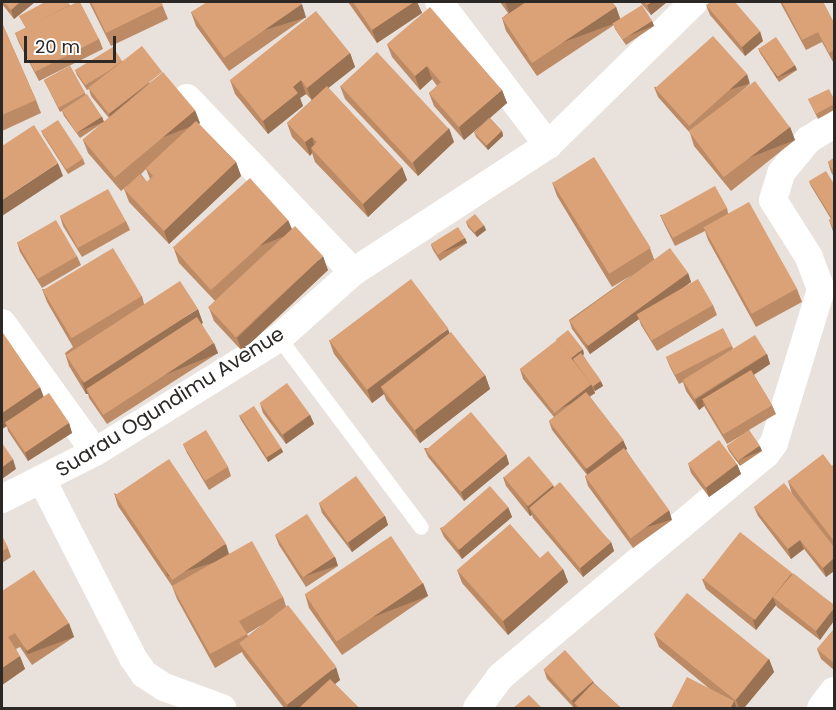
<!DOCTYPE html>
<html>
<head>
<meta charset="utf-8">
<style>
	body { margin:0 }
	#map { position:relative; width:836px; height:710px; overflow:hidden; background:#e9e1db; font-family:Poppins,sans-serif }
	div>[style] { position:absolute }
	.lane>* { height:15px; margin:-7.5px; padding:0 7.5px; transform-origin:7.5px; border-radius:7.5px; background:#fff }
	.street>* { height:28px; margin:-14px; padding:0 14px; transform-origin:14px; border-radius:14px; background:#fff }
	.wall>* { inset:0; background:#bc8b66 }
	.shaded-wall>* { inset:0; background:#997153; transform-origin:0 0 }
	.building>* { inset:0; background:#dba277; transform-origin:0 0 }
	span { translate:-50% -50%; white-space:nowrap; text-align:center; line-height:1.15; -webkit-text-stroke:5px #fff; paint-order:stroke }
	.street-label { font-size:20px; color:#2b2826 }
	.frame { position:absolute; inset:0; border:3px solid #2b2826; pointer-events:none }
	.scale { position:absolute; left:24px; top:36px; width:92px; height:27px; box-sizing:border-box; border:3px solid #2b2826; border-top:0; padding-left:8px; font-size:18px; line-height:21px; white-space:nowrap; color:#2b2826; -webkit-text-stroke:4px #fff; paint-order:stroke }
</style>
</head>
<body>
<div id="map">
	<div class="lane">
		<i style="left:279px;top:338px;width:236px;rotate:53.1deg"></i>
	</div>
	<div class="street">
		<i style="left:439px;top:2px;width:180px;rotate:52.7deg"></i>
		<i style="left:187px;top:98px;width:240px;rotate:46.3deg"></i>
		<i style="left:2px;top:323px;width:159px;rotate:54.2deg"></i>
		<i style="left:42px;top:480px;width:200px;rotate:62.9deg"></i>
		<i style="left:133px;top:658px;width:19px;rotate:55deg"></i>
		<i style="left:144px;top:674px;width:24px;rotate:33deg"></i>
		<i style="left:164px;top:687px;width:62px;rotate:19.9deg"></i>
		<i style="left:2px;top:499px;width:104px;rotate:-26.8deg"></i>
		<i style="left:95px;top:452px;width:216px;rotate:-31.8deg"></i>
		<i style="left:279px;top:338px;width:99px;rotate:-41.7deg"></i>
		<i style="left:353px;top:272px;width:233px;rotate:-33.1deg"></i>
		<i style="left:548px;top:145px;width:204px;rotate:-44.4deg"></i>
		<i style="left:477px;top:708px;width:39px;rotate:-53deg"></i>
		<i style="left:500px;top:677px;width:347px;rotate:-40deg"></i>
		<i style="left:766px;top:454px;width:14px;rotate:-54deg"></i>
		<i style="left:774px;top:443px;width:161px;rotate:-73deg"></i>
		<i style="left:821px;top:289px;width:34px;rotate:-111deg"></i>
		<i style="left:809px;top:257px;width:67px;rotate:-122.3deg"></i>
		<i style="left:773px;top:200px;width:28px;rotate:-73deg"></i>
		<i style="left:781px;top:173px;width:43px;rotate:-50.7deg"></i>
		<i style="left:808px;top:140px;width:31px;rotate:-32deg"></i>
		<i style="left:821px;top:708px;width:21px;rotate:-53deg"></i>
	</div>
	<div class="wall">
		<i style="clip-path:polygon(2px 2px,35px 2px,14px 19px,2px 4px)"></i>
		<i style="clip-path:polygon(89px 2px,161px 2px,168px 19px,111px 46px)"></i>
		<i style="clip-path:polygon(348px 2px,417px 2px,422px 13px,377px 43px)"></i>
		<i style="clip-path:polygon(500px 2px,612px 2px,616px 7px,620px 20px,652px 21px,654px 26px,626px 45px,615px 29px,614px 25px,537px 76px,506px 31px,502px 18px,508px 13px)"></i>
		<i style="clip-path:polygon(640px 2px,667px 2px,651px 15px)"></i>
		<i style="clip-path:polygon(780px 2px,823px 2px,834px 23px,834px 61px,833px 62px,822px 42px,806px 50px)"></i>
		<i style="clip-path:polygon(70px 5px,99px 39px,103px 49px,39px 81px,19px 43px,15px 33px,26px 28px,19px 16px)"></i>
		<i style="clip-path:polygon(706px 5px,763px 41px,745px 56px,710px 15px)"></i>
		<i style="clip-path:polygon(191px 12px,306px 17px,229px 71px,196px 26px)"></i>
		<i style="clip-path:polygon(2px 23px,36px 100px,41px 113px,2px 131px)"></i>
		<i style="clip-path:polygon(387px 44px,502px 90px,507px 103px,490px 118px,502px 131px,503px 136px,488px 150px,476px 137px,474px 132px,487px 120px,464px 140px,434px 106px,429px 93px,437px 86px,432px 79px,420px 90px,392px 57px)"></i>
		<i style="clip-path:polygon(758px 48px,797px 70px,779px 82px,760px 53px)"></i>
		<i style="clip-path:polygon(350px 53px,355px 67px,328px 88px,402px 167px,407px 180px,368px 217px,315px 162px,312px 153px,310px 156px,292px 137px,287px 123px,312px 100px,306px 94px,300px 98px,303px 106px,268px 134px,235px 94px,230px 80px)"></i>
		<i style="clip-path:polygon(evenodd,122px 61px,200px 123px,199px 124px,236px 162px,241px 176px,169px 244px,129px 202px,124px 189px,132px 182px,121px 191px,88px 153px,83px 140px,109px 118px,91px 96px,89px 89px,87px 90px,77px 75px,75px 70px,122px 61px,146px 169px,150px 179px,147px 182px,141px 174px,146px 169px)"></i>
		<i style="clip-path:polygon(70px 66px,86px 95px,102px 117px,104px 122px,80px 138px,64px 116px,62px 111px,65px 109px,60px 112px,44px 80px)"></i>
		<i style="clip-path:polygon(750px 84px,737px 95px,790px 127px,795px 140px,731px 191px,694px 146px,690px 133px,658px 97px,654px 87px)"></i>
		<i style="clip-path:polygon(340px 86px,454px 142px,418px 176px,345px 99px)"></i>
		<i style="clip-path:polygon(808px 99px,834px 99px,834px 110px,818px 119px)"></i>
		<i style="clip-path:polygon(41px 130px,83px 159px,85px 164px,68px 174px,43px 135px)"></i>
		<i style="clip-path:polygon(834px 158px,834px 177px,831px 172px,828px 162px)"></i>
		<i style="clip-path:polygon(809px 181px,834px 184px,834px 234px,829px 220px,831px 219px,811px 186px)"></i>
		<i style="clip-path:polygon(552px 182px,650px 248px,654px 259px,688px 273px,691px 282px,683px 288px,713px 305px,717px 315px,657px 351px,641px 325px,639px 319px,590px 354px,572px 329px,569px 320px,632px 275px,612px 287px,557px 196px)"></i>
		<i style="clip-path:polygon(727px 208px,728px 213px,797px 289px,802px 302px,756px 327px,708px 240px,705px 231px,675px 246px,664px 224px,660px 215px)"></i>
		<i style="clip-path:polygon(60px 216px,126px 221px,130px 230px,82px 257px,63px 226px)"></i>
		<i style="clip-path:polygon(288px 220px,292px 229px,328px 270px,242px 351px,214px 321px,209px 308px,216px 302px,179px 263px,174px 249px)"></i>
		<i style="clip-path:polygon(466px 222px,486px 230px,477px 237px,468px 227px)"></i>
		<i style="clip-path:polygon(465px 238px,467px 243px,440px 261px,433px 250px,431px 245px)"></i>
		<i style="clip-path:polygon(17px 242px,77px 256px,81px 265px,42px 288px,20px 252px)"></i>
		<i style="clip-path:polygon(42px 289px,142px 296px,144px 304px,203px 323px,201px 323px,218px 353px,107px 424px,89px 398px,88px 394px,86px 394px,69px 366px,65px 353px,73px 347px,47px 302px)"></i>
		<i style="clip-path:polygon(450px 333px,485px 375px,490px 389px,420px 443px,386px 400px,384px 394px,372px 403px,334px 354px,329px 340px)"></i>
		<i style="clip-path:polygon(2px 334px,43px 397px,69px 423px,72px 433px,28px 461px,8px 431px,7px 426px,2px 429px)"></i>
		<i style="clip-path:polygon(556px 339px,584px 354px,583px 355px,603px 386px,595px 391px,594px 390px,595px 393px,590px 397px,623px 440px,627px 449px,626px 450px,672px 520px,633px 548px,588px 486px,585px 476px,587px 475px,552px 430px,549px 421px,554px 417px,523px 379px,520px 369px,557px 341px)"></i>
		<i style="clip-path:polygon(732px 346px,733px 349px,767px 354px,770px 364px,754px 375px,772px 405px,776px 414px,749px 430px,762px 451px,740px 466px,729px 451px,727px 446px,747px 432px,727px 444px,704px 406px,699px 410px,686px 391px,683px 382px,679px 384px,670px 367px,666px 357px)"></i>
		<i style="clip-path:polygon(260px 403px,310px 415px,314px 424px,286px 444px,263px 413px)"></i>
		<i style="clip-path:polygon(239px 415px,281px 448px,283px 452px,268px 462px,241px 420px)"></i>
		<i style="clip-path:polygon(183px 444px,228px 467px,231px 476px,209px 490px,187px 453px)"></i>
		<i style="clip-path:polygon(424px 448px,506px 454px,509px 464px,464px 501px,428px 457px)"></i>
		<i style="clip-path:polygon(688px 463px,737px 464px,741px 474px,709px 497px,691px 473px)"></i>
		<i style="clip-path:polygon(834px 464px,834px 571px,826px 577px,804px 549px,791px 559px,758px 516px,754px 507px,792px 494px,788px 481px,832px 466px)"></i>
		<i style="clip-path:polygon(503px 477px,554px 487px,611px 542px,614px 551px,583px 577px,533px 518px,532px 515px,530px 516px,506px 486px)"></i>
		<i style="clip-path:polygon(evenodd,114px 493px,229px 554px,283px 597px,286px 606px,340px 680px,335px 684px,359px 708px,284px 708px,244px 656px,242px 652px,215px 668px,177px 599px,172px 586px,118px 506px,114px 493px,263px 624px,248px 636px,247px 634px,263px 624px)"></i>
		<i style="clip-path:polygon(319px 503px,385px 516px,388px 525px,352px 552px,322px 513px)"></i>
		<i style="clip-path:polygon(508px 507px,512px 517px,462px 559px,444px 537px,440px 528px)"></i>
		<i style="clip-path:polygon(275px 535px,335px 557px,338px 566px,306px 587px,279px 545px)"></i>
		<i style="clip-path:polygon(2px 536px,8px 548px,11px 557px,2px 563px)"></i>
		<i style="clip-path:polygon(540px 558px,563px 569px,568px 582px,508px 635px,462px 583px,457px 570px)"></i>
		<i style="clip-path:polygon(792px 574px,834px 605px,820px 640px,777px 607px,776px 605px,756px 630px,706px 589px,702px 579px)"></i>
		<i style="clip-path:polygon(423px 583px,428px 596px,342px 655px,309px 608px,305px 594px)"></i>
		<i style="clip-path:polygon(2px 591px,74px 637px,32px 665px,20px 647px,16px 649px,25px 669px,2px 685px)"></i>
		<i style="clip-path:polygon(834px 629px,834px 670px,821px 659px,817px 649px)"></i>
		<i style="clip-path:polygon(654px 634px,769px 659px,774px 672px,744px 708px,671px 708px,711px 690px,659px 647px)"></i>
		<i style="clip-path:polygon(544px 670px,595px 684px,621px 708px,574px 708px,547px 679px)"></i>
	</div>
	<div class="shaded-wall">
		<i style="clip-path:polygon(20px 2px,35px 2px,14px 19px,11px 10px)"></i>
		<i style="clip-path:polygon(414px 2px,417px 2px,422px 13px,377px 43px,372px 30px)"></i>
		<i style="clip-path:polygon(505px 2px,529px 2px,510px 15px)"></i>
		<i style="clip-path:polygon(652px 2px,667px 2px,651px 15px,647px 5px)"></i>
		<i style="left:302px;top:4px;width:14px;height:95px;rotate:73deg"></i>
		<i style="left:616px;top:7px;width:15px;height:101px;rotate:70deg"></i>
		<i style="left:652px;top:21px;width:5px;height:34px;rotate:68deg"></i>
		<i style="clip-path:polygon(760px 31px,763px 41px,745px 56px,742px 47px)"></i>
		<i style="clip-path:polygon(350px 53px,355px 67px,312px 101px,307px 88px)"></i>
		<i style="left:795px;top:65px;width:5px;height:22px;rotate:68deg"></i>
		<i style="clip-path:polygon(427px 66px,432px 79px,420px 90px,415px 76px)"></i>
		<i style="clip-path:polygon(163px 73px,112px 123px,109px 114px)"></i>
		<i style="left:747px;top:74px;width:10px;height:79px;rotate:73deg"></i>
		<i style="clip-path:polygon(301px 80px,306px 94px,300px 98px,303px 106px,268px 134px,263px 121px,293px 87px)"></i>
		<i style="clip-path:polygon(502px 90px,507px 103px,464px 140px,459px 127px)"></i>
		<i style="left:195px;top:110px;width:14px;height:104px;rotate:69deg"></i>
		<i style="left:102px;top:117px;width:5px;height:29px;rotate:68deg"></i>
		<i style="left:790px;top:127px;width:14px;height:82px;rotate:69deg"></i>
		<i style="clip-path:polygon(449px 128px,454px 142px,418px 176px,413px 162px)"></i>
		<i style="clip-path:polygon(502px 131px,503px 136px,488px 150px,486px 145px)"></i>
		<i style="clip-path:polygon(312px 137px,316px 150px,311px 148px,312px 153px,310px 156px,305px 142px)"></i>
		<i style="clip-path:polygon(236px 162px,241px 176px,169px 244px,164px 231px)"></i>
		<i style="clip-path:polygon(58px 163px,63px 176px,2px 216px,2px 200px)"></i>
		<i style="clip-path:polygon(402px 167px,407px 180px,368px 217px,363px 204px)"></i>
		<i style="left:288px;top:220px;width:14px;height:103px;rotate:69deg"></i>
		<i style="clip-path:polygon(484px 225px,486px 230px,477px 237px,475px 232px)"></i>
		<i style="left:465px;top:238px;width:5px;height:32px;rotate:68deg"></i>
		<i style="clip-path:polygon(323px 256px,328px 270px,242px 351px,237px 338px)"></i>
		<i style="clip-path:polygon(688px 273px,691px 282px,639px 319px,637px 316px,639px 319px,590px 354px,586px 344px)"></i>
		<i style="clip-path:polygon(198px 309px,203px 323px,89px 393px,86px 389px,88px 394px,86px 394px,82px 381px)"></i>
		<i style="clip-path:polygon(448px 329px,453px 342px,381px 387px,384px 394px,372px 403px,367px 389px)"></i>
		<i style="left:214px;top:343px;width:11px;height:132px;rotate:68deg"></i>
		<i style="clip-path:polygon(583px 349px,584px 354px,575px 361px,573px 359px,574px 362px,571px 358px)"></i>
		<i style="clip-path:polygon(767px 354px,770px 364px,705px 405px,702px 400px,704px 406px,699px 410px,695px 400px)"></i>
		<i style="clip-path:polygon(485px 375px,490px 389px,420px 443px,415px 430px)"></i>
		<i style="clip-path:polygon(601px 381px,603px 386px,595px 391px,593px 386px)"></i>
		<i style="left:591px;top:384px;width:10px;height:46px;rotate:66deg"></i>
		<i style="clip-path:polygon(40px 387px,45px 400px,5px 422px,7px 426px,2px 429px,2px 413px)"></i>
		<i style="clip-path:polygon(310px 415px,314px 424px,286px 444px,283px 435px)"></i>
		<i style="clip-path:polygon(69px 423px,72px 433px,28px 461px,25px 452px)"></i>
		<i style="clip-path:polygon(623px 440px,627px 449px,589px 478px,585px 468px)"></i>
		<i style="left:760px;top:446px;width:5px;height:27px;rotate:68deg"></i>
		<i style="clip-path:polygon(281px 448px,283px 452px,268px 462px,267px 457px)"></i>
		<i style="clip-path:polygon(506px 454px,509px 464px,464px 501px,461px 492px)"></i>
		<i style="clip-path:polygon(13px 459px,16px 469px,2px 479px,2px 467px)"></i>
		<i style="clip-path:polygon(737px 464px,741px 474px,709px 497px,706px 488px)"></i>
		<i style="clip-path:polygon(553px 485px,557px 495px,529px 508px,532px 515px,530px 516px,527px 506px)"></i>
		<i style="clip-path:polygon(508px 507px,512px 517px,462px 559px,458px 550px)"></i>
		<i style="left:669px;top:510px;width:10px;height:48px;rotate:73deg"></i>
		<i style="clip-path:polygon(385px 516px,388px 525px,352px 552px,348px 542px)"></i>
		<i style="clip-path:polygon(800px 540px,804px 549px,791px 559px,788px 549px)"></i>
		<i style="clip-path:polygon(611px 542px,614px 551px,583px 577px,580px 567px)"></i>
		<i style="left:226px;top:544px;width:14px;height:65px;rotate:73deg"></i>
		<i style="left:335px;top:557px;width:9px;height:38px;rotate:72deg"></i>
		<i style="clip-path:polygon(834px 558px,834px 571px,826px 577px,823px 568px)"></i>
		<i style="clip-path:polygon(563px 569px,568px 582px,508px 635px,503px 621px)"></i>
		<i style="clip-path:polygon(792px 573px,795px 582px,773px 597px,776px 605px,756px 630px,753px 620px)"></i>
		<i style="left:423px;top:583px;width:14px;height:104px;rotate:69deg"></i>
		<i style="clip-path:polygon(834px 608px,834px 621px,820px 640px,816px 631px)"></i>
		<i style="left:69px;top:623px;width:15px;height:50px;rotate:70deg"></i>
		<i style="clip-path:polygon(20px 656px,25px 669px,2px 685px,2px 668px)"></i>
		<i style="clip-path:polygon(769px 659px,774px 672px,744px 708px,739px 708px,736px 700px)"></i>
		<i style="clip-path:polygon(336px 667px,340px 680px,304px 708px,288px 708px,287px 704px)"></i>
		<i style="clip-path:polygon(593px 681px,597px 690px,574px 703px,576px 708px,575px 708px,572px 700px)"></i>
		<i style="clip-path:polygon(734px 701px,737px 708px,732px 708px,731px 707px)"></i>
	</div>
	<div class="building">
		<i style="clip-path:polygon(4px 2px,20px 2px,11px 10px)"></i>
		<i style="clip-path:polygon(45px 2px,68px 2px,70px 5px,26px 28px,19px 16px)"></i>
		<i style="clip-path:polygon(77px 2px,80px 2px,99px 39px,35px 72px,15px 33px)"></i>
		<i style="clip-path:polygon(91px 2px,161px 2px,163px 5px,106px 33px)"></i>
		<i style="clip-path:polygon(207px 2px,300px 2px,302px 4px,224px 58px,191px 12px)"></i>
		<i style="clip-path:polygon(353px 2px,414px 2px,372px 30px)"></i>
		<i style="clip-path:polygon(526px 2px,612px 2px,616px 7px,532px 63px,502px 18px)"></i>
		<i style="clip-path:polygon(644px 2px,652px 2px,647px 5px)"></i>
		<i style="clip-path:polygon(711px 2px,735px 2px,760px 31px,742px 47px,706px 5px)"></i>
		<i style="clip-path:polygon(782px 2px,823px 2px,834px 23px,834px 50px,829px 53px,818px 32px,802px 40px)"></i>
		<i style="left:642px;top:5px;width:19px;height:35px;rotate:58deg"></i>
		<i style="clip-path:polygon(430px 7px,502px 90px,459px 127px,429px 93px,441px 82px,427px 66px,415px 76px,387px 44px)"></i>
		<i style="clip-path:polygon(316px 11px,350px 53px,307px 88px,301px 80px,293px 87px,298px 93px,263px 121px,230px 80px)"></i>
		<i style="clip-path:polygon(2px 23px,36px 100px,2px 115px)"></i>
		<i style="left:713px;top:36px;width:51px;height:78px;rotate:48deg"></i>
		<i style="left:776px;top:37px;width:34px;height:21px;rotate:56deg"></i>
		<i style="left:142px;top:46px;width:33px;height:68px;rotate:52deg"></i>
		<i style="clip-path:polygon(113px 47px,122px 61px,107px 72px,85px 85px,75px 70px)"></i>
		<i style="left:377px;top:52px;width:105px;height:50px;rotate:47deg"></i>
		<i style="left:70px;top:66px;width:31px;height:30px;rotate:61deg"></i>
		<i style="left:163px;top:72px;width:50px;height:105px;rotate:50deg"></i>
		<i style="left:755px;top:81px;width:58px;height:83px;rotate:53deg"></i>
		<i style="clip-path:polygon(327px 86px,402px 167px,363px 204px,311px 148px,317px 142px,312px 137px,305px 142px,287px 123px)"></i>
		<i style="clip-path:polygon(829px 89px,834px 99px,834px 104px,816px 114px,808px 99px)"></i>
		<i style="left:87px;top:94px;width:27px;height:30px;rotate:57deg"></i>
		<i style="left:489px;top:118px;width:18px;height:21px;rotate:45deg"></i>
		<i style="left:58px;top:120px;width:46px;height:20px;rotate:57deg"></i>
		<i style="clip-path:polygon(196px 121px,236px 162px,164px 231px,124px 189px,140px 174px,147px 182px,153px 176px,146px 168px)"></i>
		<i style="clip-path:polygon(34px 125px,58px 163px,2px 200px,2px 146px)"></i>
		<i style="left:594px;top:157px;width:107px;height:49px;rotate:58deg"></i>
		<i style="clip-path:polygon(834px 158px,834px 173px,828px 162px)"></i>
		<i style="clip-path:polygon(826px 171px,834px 184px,834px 217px,832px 218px,809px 181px)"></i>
		<i style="left:250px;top:178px;width:57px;height:104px;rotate:48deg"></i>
		<i style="left:715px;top:186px;width:25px;height:62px;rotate:61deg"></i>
		<i style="left:108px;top:189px;width:37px;height:55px;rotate:61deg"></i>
		<i style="left:749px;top:202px;width:99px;height:52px;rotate:61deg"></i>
		<i style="left:475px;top:214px;width:14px;height:12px;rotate:51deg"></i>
		<i style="clip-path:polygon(834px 217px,834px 230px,829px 220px)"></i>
		<i style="left:56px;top:220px;width:42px;height:45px;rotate:60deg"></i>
		<i style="left:295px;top:226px;width:41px;height:119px;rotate:47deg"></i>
		<i style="left:458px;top:227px;width:13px;height:32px;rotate:58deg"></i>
		<i style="left:113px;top:248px;width:56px;height:82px;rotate:59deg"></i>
		<i style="left:670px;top:248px;width:31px;height:124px;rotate:54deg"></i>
		<i style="left:411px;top:279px;width:62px;height:102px;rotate:53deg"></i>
		<i style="left:698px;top:279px;width:30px;height:71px;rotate:60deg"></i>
		<i style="left:180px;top:281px;width:33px;height:136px;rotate:57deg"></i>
		<i style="left:197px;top:317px;width:31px;height:132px;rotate:57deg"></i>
		<i style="left:723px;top:328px;width:20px;height:64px;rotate:63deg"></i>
		<i style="left:568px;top:330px;width:24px;height:15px;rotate:52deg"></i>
		<i style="left:451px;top:332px;width:55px;height:89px;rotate:52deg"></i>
		<i style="clip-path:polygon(3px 333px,40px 387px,2px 413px,2px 334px)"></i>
		<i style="left:755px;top:335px;width:22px;height:85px;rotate:58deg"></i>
		<i style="left:557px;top:340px;width:56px;height:47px;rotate:52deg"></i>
		<i style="left:581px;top:353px;width:34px;height:10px;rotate:54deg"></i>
		<i style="left:751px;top:370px;width:41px;height:57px;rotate:59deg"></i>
		<i style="left:287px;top:383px;width:39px;height:34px;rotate:54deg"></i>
		<i style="left:586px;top:392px;width:61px;height:47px;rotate:52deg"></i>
		<i style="left:49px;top:393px;width:36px;height:53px;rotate:56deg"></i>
		<i style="left:254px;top:406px;width:50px;height:17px;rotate:57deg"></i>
		<i style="left:471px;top:412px;width:55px;height:59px;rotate:50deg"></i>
		<i style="left:206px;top:430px;width:43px;height:27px;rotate:59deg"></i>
		<i style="left:749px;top:430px;width:19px;height:27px;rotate:55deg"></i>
		<i style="left:719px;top:440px;width:30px;height:39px;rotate:53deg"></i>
		<i style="clip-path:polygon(2px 443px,13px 459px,2px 467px)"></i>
		<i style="left:624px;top:448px;width:77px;height:48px;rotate:54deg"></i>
		<i style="clip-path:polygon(823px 454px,832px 466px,834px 464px,834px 541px,788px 481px)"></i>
		<i style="left:529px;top:456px;width:38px;height:33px;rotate:50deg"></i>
		<i style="left:169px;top:459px;width:102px;height:65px;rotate:56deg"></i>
		<i style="left:356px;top:476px;width:49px;height:46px;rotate:54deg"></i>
		<i style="left:560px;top:482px;width:79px;height:40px;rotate:50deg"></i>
		<i style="clip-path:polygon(784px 483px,834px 547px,834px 558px,823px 568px,800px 540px,788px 549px,754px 507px)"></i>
		<i style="left:490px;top:486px;width:28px;height:65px;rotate:49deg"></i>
		<i style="left:307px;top:514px;width:51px;height:38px;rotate:57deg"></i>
		<i style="clip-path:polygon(510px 524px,540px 558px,548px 551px,563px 569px,503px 621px,457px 570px)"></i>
		<i style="left:740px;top:532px;width:66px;height:60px;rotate:38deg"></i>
		<i style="clip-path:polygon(2px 536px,8px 548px,2px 551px)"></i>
		<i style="left:391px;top:536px;width:57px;height:104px;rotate:56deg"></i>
		<i style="clip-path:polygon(252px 541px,283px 597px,239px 621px,247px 634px,210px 654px,172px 586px)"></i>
		<i style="clip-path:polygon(34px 570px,69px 623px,27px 651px,15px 633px,8px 637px,20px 656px,2px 668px,2px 591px)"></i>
		<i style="clip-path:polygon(793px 573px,834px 605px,834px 608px,816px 631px,773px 597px)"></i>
		<i style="left:687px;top:593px;width:105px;height:53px;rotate:39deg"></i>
		<i style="left:288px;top:605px;width:78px;height:62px;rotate:52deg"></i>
		<i style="clip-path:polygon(834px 629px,834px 663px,817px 649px)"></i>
		<i style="left:565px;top:650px;width:42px;height:29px;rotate:48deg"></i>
		<i style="clip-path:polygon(687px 677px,734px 701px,731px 707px,735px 708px,671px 708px)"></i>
		<i style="clip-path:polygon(330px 679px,359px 708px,299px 708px)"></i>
		<i style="clip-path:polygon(593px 683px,621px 708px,580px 708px,574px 703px)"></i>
		<i style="clip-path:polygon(529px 695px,542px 708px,513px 708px)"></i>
	</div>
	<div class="street-label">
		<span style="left:170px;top:402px;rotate:-32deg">Suarau Ogundimu Avenue</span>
	</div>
	<div class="frame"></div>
	<div class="scale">20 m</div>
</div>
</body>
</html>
